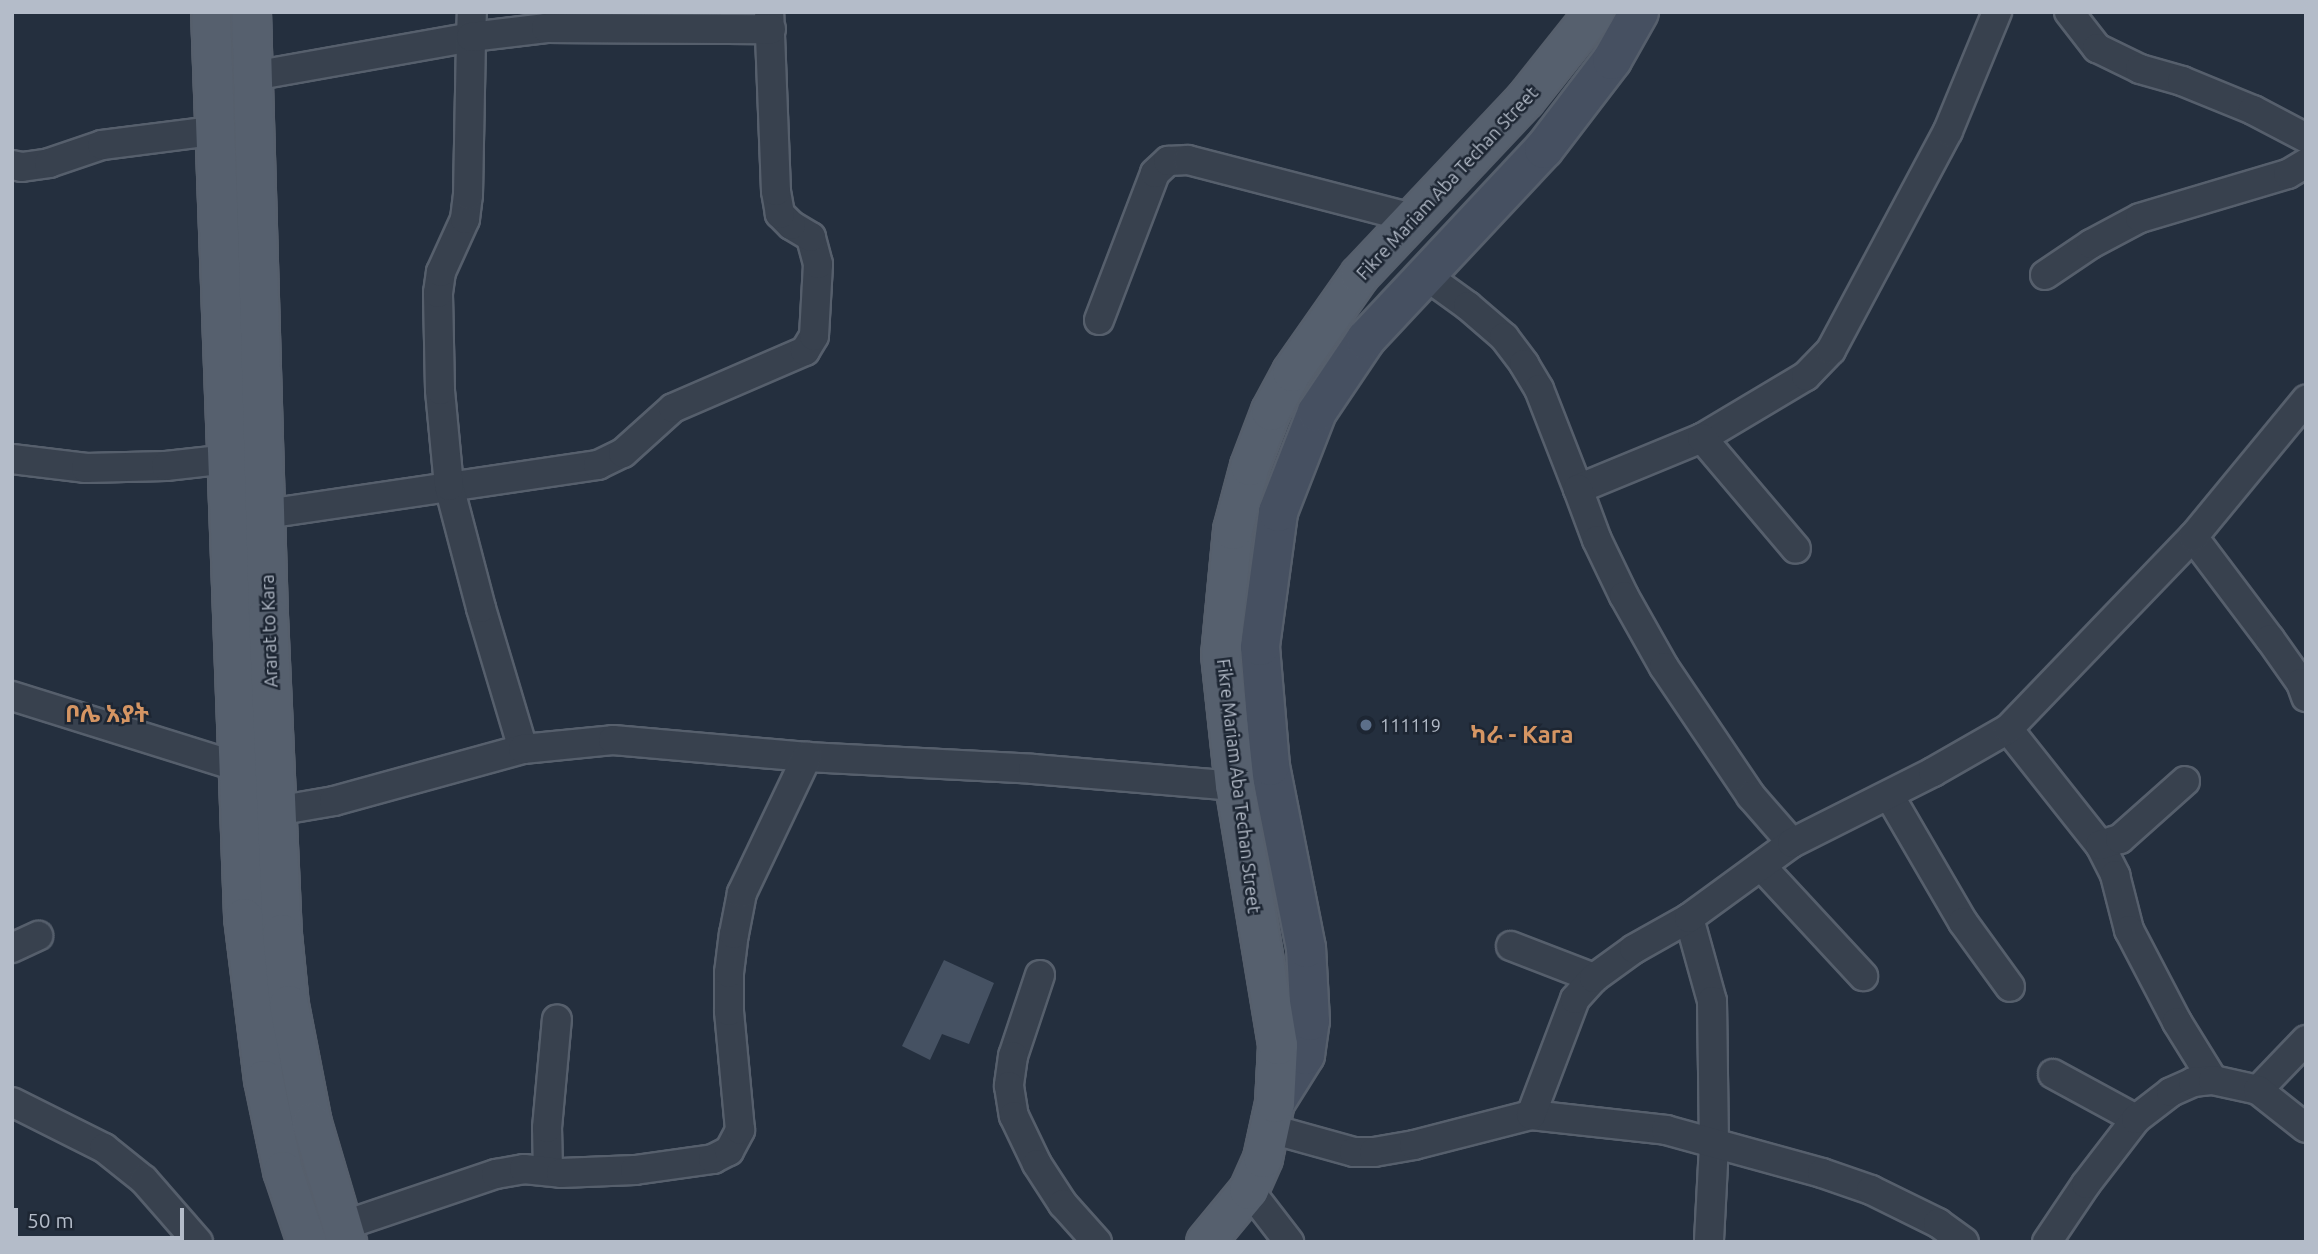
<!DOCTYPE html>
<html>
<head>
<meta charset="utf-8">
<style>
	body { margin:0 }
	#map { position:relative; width:2318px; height:1254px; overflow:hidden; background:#242f3e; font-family:Ubuntu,"Noto Sans Ethiopic",sans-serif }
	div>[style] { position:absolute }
	.building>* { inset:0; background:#455162 }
	.roads { filter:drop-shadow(2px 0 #565f6c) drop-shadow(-2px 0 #565f6c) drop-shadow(0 2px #565f6c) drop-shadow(0 -2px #565f6c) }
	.street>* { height:28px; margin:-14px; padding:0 14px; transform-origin:14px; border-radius:14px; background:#38414e }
	.secondary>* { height:38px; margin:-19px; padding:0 19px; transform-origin:19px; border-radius:19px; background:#465061 }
	.primary>* { height:38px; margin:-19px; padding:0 19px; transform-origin:19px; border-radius:19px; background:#56606e }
	.dots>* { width:19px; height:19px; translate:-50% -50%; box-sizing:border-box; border:4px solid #1d2633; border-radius:50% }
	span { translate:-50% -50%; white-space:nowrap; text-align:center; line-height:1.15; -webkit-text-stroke:5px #1d2633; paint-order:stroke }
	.street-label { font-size:18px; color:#b4bcc9 }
	.poi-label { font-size:18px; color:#b4bcc9 }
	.left { translate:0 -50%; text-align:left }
	.district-label { font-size:24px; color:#d59563; font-weight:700 }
	.frame { position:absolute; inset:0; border:14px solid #b4bcc9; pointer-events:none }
	.scale { position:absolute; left:14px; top:1208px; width:170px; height:32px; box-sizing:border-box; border:4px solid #b4bcc9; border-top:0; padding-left:9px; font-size:21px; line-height:24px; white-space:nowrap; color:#b4bcc9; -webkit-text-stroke:5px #1d2633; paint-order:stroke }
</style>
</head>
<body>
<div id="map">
	<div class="building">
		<i style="clip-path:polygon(944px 960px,994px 983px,969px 1044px,942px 1034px,930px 1060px,902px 1046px)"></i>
	</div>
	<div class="roads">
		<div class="street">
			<i style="left:2069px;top:12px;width:46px;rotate:52.1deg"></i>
			<i style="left:2097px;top:48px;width:48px;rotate:26deg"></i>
			<i style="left:2140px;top:69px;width:44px;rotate:15.9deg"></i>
			<i style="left:2182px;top:81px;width:77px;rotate:22.2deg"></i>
			<i style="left:2253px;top:110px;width:60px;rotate:27.8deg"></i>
			<i style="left:253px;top:76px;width:221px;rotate:-10.1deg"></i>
			<i style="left:471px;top:37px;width:25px;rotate:-88deg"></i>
			<i style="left:12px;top:165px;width:10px;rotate:11deg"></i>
			<i style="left:22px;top:167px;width:27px;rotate:-8deg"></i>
			<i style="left:49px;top:163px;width:56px;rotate:-18.8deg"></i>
			<i style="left:102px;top:145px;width:112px;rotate:-7.2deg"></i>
			<i style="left:1425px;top:275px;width:53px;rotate:35.8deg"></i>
			<i style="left:1468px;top:306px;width:48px;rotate:40.7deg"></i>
			<i style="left:1504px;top:337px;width:34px;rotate:53deg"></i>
			<i style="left:1524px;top:364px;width:29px;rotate:59deg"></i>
			<i style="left:1539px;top:389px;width:107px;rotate:68.7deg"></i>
			<i style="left:1578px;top:489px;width:134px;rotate:-22.4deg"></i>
			<i style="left:1702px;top:438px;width:121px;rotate:-30.8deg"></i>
			<i style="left:1806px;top:376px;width:36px;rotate:-46deg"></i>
			<i style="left:1831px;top:350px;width:248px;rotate:-61.9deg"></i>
			<i style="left:1948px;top:131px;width:129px;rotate:-67.6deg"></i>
			<i style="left:2045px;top:275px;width:55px;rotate:-34deg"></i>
			<i style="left:2091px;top:244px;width:55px;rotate:-28deg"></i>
			<i style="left:2140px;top:218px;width:154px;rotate:-16.6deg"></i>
			<i style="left:2288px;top:174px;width:21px;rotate:-31deg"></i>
			<i style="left:1099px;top:320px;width:157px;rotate:-69.1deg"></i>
			<i style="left:1155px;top:173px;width:18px;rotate:-43deg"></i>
			<i style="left:1168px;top:161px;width:20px;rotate:-3deg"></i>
			<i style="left:1188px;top:160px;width:236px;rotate:14.5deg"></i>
			<i style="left:1702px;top:438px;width:145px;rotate:49.7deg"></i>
			<i style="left:12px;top:459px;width:75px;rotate:6.9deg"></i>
			<i style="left:86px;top:468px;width:80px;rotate:-1.4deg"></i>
			<i style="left:166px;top:466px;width:62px;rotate:-6.4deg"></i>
			<i style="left:1578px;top:489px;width:54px;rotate:69.6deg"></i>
			<i style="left:1597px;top:540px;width:62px;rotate:64.3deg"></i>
			<i style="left:1624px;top:596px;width:81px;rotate:60.6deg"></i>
			<i style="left:1664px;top:667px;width:156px;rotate:56deg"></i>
			<i style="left:1751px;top:796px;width:62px;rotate:48.9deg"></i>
			<i style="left:266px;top:514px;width:336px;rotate:-8.4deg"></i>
			<i style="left:598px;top:465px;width:28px;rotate:-26deg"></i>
			<i style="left:623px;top:453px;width:67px;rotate:-42deg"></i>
			<i style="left:673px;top:408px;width:144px;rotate:-23.4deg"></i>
			<i style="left:805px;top:351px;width:17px;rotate:-59deg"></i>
			<i style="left:814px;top:336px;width:72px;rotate:-86.8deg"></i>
			<i style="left:818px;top:264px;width:28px;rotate:-105deg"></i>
			<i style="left:811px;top:237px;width:23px;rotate:-149deg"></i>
			<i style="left:791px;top:225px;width:16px;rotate:-135deg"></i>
			<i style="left:780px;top:214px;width:23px;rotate:-100deg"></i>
			<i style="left:776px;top:191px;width:179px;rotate:-92.2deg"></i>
			<i style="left:2193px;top:537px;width:128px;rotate:53deg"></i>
			<i style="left:2270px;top:639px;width:54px;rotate:54.8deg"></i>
			<i style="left:2301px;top:683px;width:15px;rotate:70deg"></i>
			<i style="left:12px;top:696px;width:235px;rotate:17.4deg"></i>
			<i style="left:2008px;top:729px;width:148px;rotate:51.6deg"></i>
			<i style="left:2100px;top:845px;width:34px;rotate:63deg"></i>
			<i style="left:2115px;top:875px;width:57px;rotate:75.7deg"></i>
			<i style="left:2129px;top:930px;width:104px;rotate:62.4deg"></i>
			<i style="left:2177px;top:1022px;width:68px;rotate:58.2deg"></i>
			<i style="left:523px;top:749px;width:147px;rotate:-106.6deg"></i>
			<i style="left:481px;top:608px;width:126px;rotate:-104.7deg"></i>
			<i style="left:449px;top:486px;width:96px;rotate:-95.4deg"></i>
			<i style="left:440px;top:390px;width:97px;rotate:-91.2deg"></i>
			<i style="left:438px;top:293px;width:21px;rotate:-82deg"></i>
			<i style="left:441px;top:272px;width:58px;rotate:-65.6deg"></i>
			<i style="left:465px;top:219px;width:24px;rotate:-83deg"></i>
			<i style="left:468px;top:195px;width:158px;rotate:-88.9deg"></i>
			<i style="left:471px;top:37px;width:76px;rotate:-6.8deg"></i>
			<i style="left:546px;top:28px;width:225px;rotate:0.3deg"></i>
			<i style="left:1889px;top:795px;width:147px;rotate:59.8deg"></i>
			<i style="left:1963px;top:922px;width:80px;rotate:54.1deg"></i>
			<i style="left:276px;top:811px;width:59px;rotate:-9.8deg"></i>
			<i style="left:334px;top:801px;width:196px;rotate:-15.4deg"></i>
			<i style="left:523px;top:749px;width:90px;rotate:-5.7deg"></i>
			<i style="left:613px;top:740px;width:195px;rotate:5deg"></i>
			<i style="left:807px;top:757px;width:226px;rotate:3deg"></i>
			<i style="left:1033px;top:769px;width:203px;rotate:4.8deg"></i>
			<i style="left:2100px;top:845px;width:21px;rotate:-17deg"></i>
			<i style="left:2120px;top:839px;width:87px;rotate:-41.7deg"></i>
			<i style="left:1762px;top:867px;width:149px;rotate:47.2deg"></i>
			<i style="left:1689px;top:918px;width:86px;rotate:74.5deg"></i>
			<i style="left:1712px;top:1001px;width:144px;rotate:89.2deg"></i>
			<i style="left:1714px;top:1145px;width:97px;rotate:93deg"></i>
			<i style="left:1511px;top:946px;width:89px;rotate:21.1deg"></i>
			<i style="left:12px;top:948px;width:29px;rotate:-25deg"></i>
			<i style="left:1040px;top:975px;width:85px;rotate:108.4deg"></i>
			<i style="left:1013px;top:1056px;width:30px;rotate:98deg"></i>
			<i style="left:1009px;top:1086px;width:30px;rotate:81deg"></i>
			<i style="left:1014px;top:1116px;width:53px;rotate:64.4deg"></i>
			<i style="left:1037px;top:1164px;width:48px;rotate:57deg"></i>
			<i style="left:1063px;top:1204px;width:51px;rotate:48.2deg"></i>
			<i style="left:2053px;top:1074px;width:94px;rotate:28.5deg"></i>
			<i style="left:2258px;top:1090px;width:69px;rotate:-46.2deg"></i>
			<i style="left:12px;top:1102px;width:103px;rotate:26.6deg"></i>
			<i style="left:104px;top:1148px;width:51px;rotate:38.7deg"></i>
			<i style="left:144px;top:1180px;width:82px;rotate:48.9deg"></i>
			<i style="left:1531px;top:1115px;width:136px;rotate:6.3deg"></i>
			<i style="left:1666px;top:1130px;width:162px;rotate:15.4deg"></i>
			<i style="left:1822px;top:1173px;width:52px;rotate:19.1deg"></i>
			<i style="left:1871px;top:1190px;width:75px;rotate:26.2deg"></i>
			<i style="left:1938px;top:1223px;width:32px;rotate:36deg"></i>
			<i style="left:1271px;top:1129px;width:86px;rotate:15.5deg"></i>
			<i style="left:1354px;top:1152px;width:20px"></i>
			<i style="left:1374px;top:1152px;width:41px;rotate:-9.9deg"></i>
			<i style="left:1414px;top:1145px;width:121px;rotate:-14.4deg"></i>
			<i style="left:1531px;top:1115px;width:124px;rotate:-69.2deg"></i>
			<i style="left:1575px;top:999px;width:28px;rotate:-48deg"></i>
			<i style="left:1594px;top:978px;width:49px;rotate:-35.9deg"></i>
			<i style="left:1634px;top:949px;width:63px;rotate:-29.4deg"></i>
			<i style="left:1689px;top:918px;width:127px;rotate:-36.1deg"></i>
			<i style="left:1792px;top:843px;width:158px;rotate:-26.7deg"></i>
			<i style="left:1933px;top:772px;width:86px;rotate:-29.8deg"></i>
			<i style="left:2008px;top:729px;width:267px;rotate:-46.1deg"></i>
			<i style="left:2193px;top:537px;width:178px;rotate:-50.5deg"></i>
			<i style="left:548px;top:1171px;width:43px;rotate:-91.3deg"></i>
			<i style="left:547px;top:1128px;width:109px;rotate:-84.8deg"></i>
			<i style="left:1249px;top:1190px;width:66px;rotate:52.4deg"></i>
			<i style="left:342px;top:1226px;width:163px;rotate:-18.7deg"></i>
			<i style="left:496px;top:1174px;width:28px;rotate:-10deg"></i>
			<i style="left:524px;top:1169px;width:37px;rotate:6deg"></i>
			<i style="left:561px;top:1173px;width:74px;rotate:-2.3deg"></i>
			<i style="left:635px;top:1170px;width:79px;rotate:-8deg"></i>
			<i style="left:713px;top:1159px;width:18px;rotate:-27deg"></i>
			<i style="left:729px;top:1151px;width:24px;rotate:-62deg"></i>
			<i style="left:740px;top:1130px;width:120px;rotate:-95.3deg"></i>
			<i style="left:729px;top:1011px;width:38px;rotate:-90deg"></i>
			<i style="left:729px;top:973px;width:39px;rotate:-83deg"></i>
			<i style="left:734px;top:934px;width:42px;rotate:-79deg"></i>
			<i style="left:742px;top:893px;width:151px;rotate:-64.5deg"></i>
			<i style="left:2047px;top:1242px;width:70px;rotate:-56.1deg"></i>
			<i style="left:2086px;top:1184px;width:82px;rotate:-52.4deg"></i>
			<i style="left:2136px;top:1119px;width:44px;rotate:-37.6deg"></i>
			<i style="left:2171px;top:1092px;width:24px;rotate:-24deg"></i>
			<i style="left:2193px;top:1082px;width:20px;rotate:-6deg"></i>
			<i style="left:2213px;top:1080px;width:46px;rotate:12.5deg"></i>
			<i style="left:2258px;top:1090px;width:61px;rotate:38.4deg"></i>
		</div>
		<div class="secondary">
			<i style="left:1275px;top:1103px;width:57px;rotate:-58deg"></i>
			<i style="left:1305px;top:1055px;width:34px;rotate:-82deg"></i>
			<i style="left:1310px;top:1021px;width:73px;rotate:-93.1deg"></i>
			<i style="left:1306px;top:948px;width:186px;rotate:-101.2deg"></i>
			<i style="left:1270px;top:766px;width:120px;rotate:-94.8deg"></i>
			<i style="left:1260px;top:646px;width:135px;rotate:-82.3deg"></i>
			<i style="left:1278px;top:512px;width:107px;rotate:-68.7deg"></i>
			<i style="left:1317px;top:412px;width:88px;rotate:-56.1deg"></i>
			<i style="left:1366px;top:339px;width:260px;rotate:-46.9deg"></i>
			<i style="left:1544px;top:149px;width:112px;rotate:-52.6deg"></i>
			<i style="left:1612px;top:60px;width:55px;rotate:-60.6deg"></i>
		</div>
		<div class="primary">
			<i style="left:211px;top:12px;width:907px;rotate:87.91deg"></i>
			<i style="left:244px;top:918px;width:163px;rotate:83deg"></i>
			<i style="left:264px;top:1080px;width:93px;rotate:78.2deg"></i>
			<i style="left:283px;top:1171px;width:75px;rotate:71.3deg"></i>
			<i style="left:251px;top:12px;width:603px;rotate:88.39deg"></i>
			<i style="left:268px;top:615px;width:319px;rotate:87.5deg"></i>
			<i style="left:282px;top:934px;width:71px;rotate:84.4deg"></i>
			<i style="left:289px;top:1005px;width:120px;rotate:79deg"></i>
			<i style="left:312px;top:1123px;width:124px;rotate:73.6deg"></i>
			<i style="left:1206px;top:1242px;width:67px;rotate:-50.4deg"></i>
			<i style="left:1249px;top:1190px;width:35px;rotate:-66deg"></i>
			<i style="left:1263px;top:1158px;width:56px;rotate:-77.7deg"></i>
			<i style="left:1275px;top:1103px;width:58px;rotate:-87deg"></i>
			<i style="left:1278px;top:1045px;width:263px;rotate:-99.4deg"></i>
			<i style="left:1235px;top:786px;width:132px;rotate:-96.1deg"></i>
			<i style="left:1221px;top:655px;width:126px;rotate:-84.5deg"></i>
			<i style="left:1233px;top:530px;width:66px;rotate:-75.1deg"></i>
			<i style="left:1250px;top:466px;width:59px;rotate:-69.1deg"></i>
			<i style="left:1271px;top:411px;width:44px;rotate:-61.7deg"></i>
			<i style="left:1292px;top:372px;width:118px;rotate:-55deg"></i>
			<i style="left:1360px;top:275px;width:241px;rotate:-46.7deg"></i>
			<i style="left:1525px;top:100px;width:112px;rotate:-51.5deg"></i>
		</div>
	</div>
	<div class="dots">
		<i style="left:1366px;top:725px;background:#5c6f8a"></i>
	</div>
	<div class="street-label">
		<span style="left:1447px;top:183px;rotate:-47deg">Fikre Mariam Aba Techan Street</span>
		<span style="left:269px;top:631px;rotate:-92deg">Ararat to Kara</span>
		<span style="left:1239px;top:786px;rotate:83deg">Fikre Mariam Aba Techan Street</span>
	</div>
	<div class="poi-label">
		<span class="left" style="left:1380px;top:725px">111119</span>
	</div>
	<div class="district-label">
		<span style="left:107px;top:714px">ቦሌ አያት</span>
		<span style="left:1522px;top:735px">ካራ - Kara</span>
	</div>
	<div class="frame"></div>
	<div class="scale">50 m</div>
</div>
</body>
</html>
